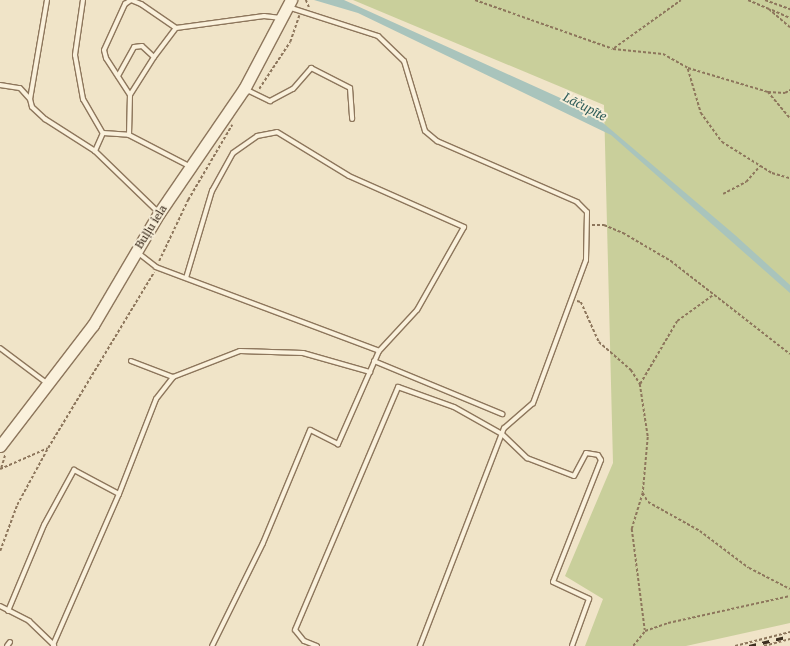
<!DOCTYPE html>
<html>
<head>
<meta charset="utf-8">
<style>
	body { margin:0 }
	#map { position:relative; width:790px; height:646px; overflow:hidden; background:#f0e4c8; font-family:Merriweather,serif }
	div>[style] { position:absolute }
	.green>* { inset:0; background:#c9cf9b }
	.water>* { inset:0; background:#a9c4bc }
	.path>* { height:1.5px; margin-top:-0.75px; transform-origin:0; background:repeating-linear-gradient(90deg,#8d765c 0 3px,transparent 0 5px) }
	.roads { filter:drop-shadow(1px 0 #8d765c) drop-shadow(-1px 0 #8d765c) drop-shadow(0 1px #8d765c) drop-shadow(0 -1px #8d765c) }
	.lane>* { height:4px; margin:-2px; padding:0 2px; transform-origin:2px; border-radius:2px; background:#faf1dc }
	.secondary>* { height:11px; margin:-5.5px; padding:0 5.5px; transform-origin:5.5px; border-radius:5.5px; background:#faf1dc }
	.rail>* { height:2.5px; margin-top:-1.25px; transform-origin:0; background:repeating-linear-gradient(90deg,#3d2e20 0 7px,transparent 0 14px) }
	span { translate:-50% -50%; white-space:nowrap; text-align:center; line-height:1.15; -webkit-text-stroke:4px #f7eed8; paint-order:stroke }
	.street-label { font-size:11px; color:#3d2e20 }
	.water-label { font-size:12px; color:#2f5d5a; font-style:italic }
</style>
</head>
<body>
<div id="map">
	<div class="green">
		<i style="clip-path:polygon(353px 0,790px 0,790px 623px,686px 646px,585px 646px,603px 599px,565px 576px,613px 463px,604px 105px)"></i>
	</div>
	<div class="water">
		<i style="clip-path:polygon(314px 0,344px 0,589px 111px,735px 235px,790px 285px,790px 293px,611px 135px,358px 13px)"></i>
	</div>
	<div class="path">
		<i style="left:306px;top:0;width:8px;rotate:67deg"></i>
		<i style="left:475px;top:0;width:146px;rotate:19.5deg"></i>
		<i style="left:613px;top:49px;width:50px;rotate:5.7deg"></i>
		<i style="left:663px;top:54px;width:29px;rotate:29deg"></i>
		<i style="left:688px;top:68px;width:84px;rotate:16.7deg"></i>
		<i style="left:768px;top:92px;width:34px;rotate:50deg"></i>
		<i style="left:748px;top:0;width:23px;rotate:23deg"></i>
		<i style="left:769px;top:9px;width:28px;rotate:41deg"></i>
		<i style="left:765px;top:0;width:27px;rotate:20deg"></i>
		<i style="left:772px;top:10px;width:20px;rotate:24deg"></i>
		<i style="left:614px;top:48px;width:82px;rotate:-35.6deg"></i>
		<i style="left:688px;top:69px;width:46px;rotate:73.5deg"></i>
		<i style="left:701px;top:113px;width:36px;rotate:54deg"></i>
		<i style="left:722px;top:142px;width:59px;rotate:31.8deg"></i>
		<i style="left:772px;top:173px;width:19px;rotate:16deg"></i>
		<i style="left:259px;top:89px;width:56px;rotate:-56.6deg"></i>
		<i style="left:290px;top:42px;width:28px;rotate:-71deg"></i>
		<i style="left:768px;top:92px;width:17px;rotate:3deg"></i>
		<i style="left:785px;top:93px;width:6px;rotate:-31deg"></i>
		<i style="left:723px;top:194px;width:26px;rotate:-28deg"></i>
		<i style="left:746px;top:182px;width:21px;rotate:-49deg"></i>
		<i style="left:592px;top:225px;width:12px"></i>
		<i style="left:604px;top:225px;width:21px;rotate:23deg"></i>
		<i style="left:623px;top:233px;width:56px;rotate:30.3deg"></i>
		<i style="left:671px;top:261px;width:151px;rotate:38deg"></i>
		<i style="left:159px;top:261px;width:68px;rotate:-64.6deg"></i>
		<i style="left:188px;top:200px;width:87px;rotate:-59.6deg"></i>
		<i style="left:577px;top:301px;width:4px;rotate:14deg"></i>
		<i style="left:581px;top:302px;width:44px;rotate:65.8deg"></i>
		<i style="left:599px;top:342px;width:43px;rotate:41.2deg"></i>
		<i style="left:631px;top:370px;width:17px;rotate:57deg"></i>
		<i style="left:640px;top:384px;width:54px;rotate:81.4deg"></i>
		<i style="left:648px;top:437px;width:56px;rotate:95.1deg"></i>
		<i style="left:643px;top:493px;width:10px;rotate:61deg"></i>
		<i style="left:648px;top:502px;width:60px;rotate:29.1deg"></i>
		<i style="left:700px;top:531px;width:61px;rotate:37.1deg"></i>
		<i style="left:749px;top:568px;width:46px;rotate:27.1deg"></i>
		<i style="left:640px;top:384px;width:73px;rotate:-59.6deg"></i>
		<i style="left:677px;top:321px;width:44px;rotate:-35.8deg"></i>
		<i style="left:1px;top:468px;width:14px;rotate:-73deg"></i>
		<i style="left:0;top:469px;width:52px;rotate:-23.6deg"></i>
		<i style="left:643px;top:493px;width:38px;rotate:107deg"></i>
		<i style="left:632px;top:529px;width:102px;rotate:82.7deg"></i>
		<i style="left:0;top:551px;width:49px;rotate:-69.7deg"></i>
		<i style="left:17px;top:505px;width:65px;rotate:-61.5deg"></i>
		<i style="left:48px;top:448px;width:205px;rotate:-58.9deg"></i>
		<i style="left:633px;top:646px;width:19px;rotate:-51deg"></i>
		<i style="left:645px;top:631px;width:24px;rotate:-19deg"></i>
		<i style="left:668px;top:623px;width:125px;rotate:-12.5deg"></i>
		<i style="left:735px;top:646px;width:57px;rotate:-14.3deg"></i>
		<i style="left:764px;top:646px;width:27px;rotate:-15deg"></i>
	</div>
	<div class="roads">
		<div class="lane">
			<i style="left:47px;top:0;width:100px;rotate:99.7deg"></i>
			<i style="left:30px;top:99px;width:8px;rotate:76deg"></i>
			<i style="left:32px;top:107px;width:18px;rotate:43deg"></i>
			<i style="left:45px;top:119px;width:59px;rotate:32.6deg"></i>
			<i style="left:95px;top:151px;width:89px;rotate:44.1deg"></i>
			<i style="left:83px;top:0;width:56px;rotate:98.3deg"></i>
			<i style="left:75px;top:55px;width:45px;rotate:79.7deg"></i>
			<i style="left:83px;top:99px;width:39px;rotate:60deg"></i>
			<i style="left:103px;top:133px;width:20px;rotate:114deg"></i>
			<i style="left:288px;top:7px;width:95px;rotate:17.9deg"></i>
			<i style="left:378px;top:36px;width:36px;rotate:44deg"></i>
			<i style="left:404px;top:61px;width:73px;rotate:73.3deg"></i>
			<i style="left:425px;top:131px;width:16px;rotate:40deg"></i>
			<i style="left:437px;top:141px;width:153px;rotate:23.5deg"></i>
			<i style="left:577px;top:202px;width:14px;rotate:45deg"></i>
			<i style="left:587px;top:212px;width:48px;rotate:91.2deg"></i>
			<i style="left:586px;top:260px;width:153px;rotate:110.3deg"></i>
			<i style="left:533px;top:403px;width:38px;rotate:139deg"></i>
			<i style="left:504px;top:428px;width:234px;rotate:111.1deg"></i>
			<i style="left:118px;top:76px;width:33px;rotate:-61deg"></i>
			<i style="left:134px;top:47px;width:8px;rotate:-7deg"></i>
			<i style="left:142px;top:46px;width:16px;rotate:43deg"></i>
			<i style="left:0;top:85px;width:20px;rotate:9deg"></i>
			<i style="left:20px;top:88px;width:15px;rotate:48deg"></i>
			<i style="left:245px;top:89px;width:28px;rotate:26deg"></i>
			<i style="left:270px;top:101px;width:26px;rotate:-28deg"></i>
			<i style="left:293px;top:89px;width:28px;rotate:-49deg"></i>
			<i style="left:311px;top:68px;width:44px;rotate:27.1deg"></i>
			<i style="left:350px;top:88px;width:31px;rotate:86deg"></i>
			<i style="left:130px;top:95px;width:44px;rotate:-123deg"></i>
			<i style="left:106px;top:58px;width:8px;rotate:-104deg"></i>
			<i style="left:104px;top:50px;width:51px;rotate:-65.5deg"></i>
			<i style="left:125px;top:4px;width:7px;rotate:-34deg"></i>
			<i style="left:131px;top:0;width:11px;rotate:22deg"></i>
			<i style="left:141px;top:4px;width:42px;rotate:34.4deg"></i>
			<i style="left:103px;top:133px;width:26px;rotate:4deg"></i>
			<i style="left:191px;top:167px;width:70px;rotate:-152.7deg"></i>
			<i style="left:129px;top:135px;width:40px;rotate:-88.6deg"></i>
			<i style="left:130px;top:95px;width:45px;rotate:-57.7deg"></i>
			<i style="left:154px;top:57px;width:36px;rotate:-53deg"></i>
			<i style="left:176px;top:28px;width:89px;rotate:-7.8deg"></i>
			<i style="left:264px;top:16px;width:17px;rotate:7deg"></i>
			<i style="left:137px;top:252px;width:24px;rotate:38deg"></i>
			<i style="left:156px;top:267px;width:238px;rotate:20.6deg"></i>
			<i style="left:379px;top:351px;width:102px;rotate:113.8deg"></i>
			<i style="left:338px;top:444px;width:31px;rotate:-153deg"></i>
			<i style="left:310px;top:430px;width:122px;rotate:112.6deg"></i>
			<i style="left:263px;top:543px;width:115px;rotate:116.3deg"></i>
			<i style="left:186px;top:278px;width:91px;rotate:-73.4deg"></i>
			<i style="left:212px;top:191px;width:43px;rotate:-61.1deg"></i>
			<i style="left:233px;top:153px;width:29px;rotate:-35deg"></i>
			<i style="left:257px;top:136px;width:20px;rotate:-11deg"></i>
			<i style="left:277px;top:132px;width:84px;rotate:31.4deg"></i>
			<i style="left:349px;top:176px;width:126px;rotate:23.9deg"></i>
			<i style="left:464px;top:227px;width:95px;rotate:119.5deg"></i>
			<i style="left:417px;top:310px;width:56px;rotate:132.8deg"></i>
			<i style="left:0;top:348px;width:60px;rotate:36.9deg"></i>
			<i style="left:131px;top:361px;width:45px;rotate:20.9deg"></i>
			<i style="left:374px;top:361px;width:139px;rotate:22.5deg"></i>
			<i style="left:0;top:606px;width:33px;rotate:27deg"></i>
			<i style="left:29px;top:621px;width:35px;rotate:44deg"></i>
			<i style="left:8px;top:611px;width:93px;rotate:-67.3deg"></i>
			<i style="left:44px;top:525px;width:63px;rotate:-61.4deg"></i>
			<i style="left:74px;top:470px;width:51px;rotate:28.1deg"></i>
			<i style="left:53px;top:645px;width:165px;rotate:-66.4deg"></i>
			<i style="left:119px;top:494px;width:102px;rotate:-68.7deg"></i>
			<i style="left:156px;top:399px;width:28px;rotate:-52deg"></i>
			<i style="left:173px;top:377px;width:72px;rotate:-21.2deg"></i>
			<i style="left:240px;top:351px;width:63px;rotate:1.8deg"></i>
			<i style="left:303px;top:353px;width:70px;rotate:15.8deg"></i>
			<i style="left:7px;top:646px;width:5px;rotate:-53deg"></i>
			<i style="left:317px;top:646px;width:14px;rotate:-159deg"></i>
			<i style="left:304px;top:641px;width:14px;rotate:-129deg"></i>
			<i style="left:295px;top:630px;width:264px;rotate:-67deg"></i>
			<i style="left:398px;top:387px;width:59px;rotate:19.7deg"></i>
			<i style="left:454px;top:407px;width:55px;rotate:29.4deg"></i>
			<i style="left:502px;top:434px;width:35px;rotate:44deg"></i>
			<i style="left:527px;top:458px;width:50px;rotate:21deg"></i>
			<i style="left:574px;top:476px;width:26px;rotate:-62deg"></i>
			<i style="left:586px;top:453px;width:12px;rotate:9deg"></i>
			<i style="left:598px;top:455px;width:6px;rotate:59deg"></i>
			<i style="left:601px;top:460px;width:131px;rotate:111.5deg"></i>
			<i style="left:553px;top:582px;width:40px;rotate:25deg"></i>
			<i style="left:589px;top:599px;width:50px;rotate:109.9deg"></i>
		</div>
		<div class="secondary">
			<i style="left:0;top:446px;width:153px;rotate:-52.5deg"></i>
			<i style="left:93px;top:325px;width:130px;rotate:-59.5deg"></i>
			<i style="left:159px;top:213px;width:150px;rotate:-55.6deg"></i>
			<i style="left:244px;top:89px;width:101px;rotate:-62.2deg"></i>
		</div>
	</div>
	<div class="rail">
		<i style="left:749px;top:646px;width:42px;rotate:-13.7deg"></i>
	</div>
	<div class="street-label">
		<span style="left:151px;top:227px;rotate:-58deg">Buļļu iela</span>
	</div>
	<div class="water-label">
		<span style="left:585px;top:107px;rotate:27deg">Lāčupīte</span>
	</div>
</div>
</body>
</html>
